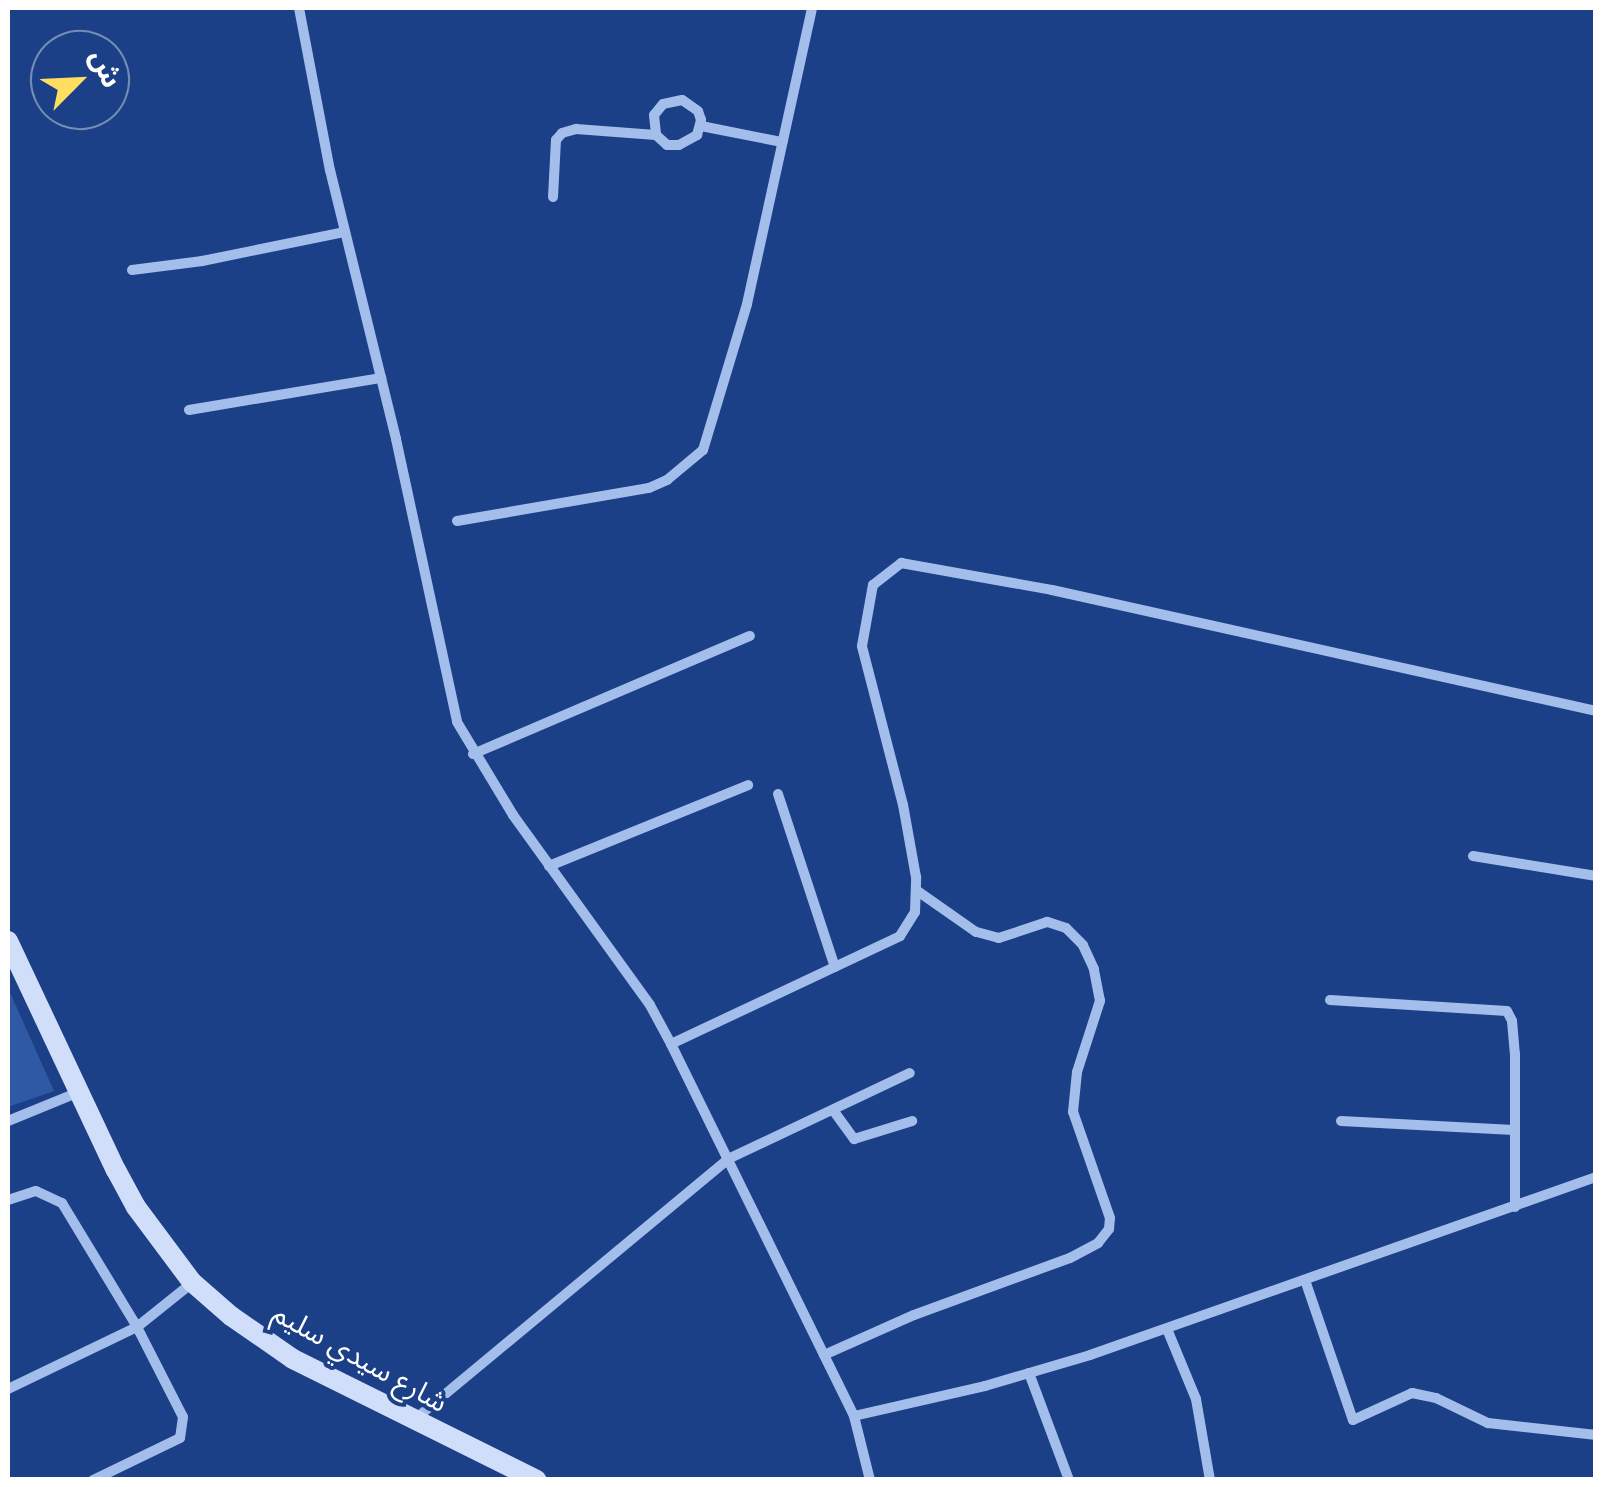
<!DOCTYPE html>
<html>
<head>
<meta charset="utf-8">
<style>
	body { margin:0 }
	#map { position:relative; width:1603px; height:1487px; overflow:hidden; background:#1b4087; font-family:"Varela Round","Noto Sans Arabic",sans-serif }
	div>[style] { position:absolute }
	.green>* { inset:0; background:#2f59a5 }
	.minor>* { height:10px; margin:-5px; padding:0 5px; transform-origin:5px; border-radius:5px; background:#a4beec }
	.secondary>* { height:20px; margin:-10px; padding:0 10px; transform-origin:10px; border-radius:10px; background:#d0def9 }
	span { translate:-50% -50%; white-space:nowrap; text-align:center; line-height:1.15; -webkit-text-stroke:8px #1b4087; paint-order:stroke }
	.street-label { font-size:28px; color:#fff }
	.frame { position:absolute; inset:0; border:10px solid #fff; pointer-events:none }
	.north { position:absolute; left:30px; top:30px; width:100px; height:100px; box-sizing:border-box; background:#1b4087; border:2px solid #768cb7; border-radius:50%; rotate:66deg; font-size:28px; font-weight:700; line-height:40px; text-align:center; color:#fff }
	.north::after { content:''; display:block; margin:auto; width:35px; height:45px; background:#fdde61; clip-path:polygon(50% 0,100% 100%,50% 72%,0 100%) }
</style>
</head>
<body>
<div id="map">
	<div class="green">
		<i style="clip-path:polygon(8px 988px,54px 1091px,8px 1107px)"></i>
	</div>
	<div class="minor">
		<i style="left:299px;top:8px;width:165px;rotate:79.2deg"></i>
		<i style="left:330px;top:170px;width:277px;rotate:76.2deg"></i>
		<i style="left:396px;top:439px;width:289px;rotate:77.8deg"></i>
		<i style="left:457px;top:722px;width:109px;rotate:58.9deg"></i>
		<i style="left:513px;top:815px;width:234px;rotate:54.2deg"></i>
		<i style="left:650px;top:1005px;width:44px;rotate:61.7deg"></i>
		<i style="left:671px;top:1044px;width:415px;rotate:63.8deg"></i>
		<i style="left:854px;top:1416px;width:66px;rotate:76deg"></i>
		<i style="left:701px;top:126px;width:83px;rotate:11.2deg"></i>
		<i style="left:553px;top:197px;width:57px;rotate:-87deg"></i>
		<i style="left:556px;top:140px;width:9px;rotate:-49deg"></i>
		<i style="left:562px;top:133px;width:15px;rotate:-16deg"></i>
		<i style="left:576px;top:129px;width:80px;rotate:4.3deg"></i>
		<i style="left:656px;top:135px;width:15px;rotate:42deg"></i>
		<i style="left:667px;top:145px;width:12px"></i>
		<i style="left:679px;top:145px;width:21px;rotate:-29deg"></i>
		<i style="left:697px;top:135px;width:16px;rotate:-75deg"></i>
		<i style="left:701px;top:120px;width:9px;rotate:-108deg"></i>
		<i style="left:698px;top:111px;width:19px;rotate:-145deg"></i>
		<i style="left:682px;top:100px;width:19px;rotate:168deg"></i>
		<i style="left:663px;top:104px;width:14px;rotate:129deg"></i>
		<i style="left:654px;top:115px;width:20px;rotate:84deg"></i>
		<i style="left:132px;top:270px;width:71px;rotate:-7.3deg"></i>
		<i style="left:202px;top:261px;width:146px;rotate:-11.5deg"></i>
		<i style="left:189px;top:410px;width:195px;rotate:-9.5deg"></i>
		<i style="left:457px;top:521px;width:195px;rotate:-9.8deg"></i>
		<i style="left:649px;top:488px;width:20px;rotate:-24deg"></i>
		<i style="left:667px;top:480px;width:47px;rotate:-39.8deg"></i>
		<i style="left:703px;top:450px;width:152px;rotate:-73.2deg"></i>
		<i style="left:747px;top:304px;width:303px;rotate:-77.6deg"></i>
		<i style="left:473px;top:754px;width:301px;rotate:-23.1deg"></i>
		<i style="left:778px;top:794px;width:182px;rotate:71.8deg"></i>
		<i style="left:1473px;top:856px;width:125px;rotate:9.2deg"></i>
		<i style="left:549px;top:866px;width:215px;rotate:-22.1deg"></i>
		<i style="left:1330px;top:1000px;width:177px;rotate:3.6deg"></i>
		<i style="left:1507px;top:1011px;width:11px;rotate:63deg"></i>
		<i style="left:1512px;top:1021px;width:33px;rotate:85deg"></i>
		<i style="left:1515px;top:1054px;width:153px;rotate:90deg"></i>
		<i style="left:671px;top:1044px;width:253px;rotate:-25.2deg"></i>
		<i style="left:900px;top:936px;width:28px;rotate:-58deg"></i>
		<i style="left:915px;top:912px;width:35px;rotate:-88deg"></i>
		<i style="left:916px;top:877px;width:73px;rotate:-100.2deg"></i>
		<i style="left:903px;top:805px;width:164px;rotate:-104.5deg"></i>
		<i style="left:862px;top:646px;width:62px;rotate:-79.8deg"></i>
		<i style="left:873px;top:585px;width:36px;rotate:-38deg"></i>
		<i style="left:901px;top:563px;width:153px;rotate:10.1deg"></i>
		<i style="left:1052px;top:590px;width:557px;rotate:12.54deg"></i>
		<i style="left:833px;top:1110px;width:36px;rotate:54deg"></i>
		<i style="left:854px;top:1139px;width:61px;rotate:-17.2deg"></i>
		<i style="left:8px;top:1121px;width:77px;rotate:-22.2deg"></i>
		<i style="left:1341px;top:1121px;width:173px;rotate:3deg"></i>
		<i style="left:8px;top:1200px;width:29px;rotate:-18deg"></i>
		<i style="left:36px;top:1191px;width:29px;rotate:25deg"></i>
		<i style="left:62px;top:1203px;width:145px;rotate:58.8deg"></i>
		<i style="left:137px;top:1327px;width:101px;rotate:62.9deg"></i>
		<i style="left:183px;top:1417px;width:21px;rotate:98deg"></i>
		<i style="left:180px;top:1438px;width:97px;rotate:154.2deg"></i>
		<i style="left:1305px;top:1280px;width:148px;rotate:71.1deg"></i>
		<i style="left:1353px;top:1420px;width:65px;rotate:-24.6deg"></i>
		<i style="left:1412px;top:1393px;width:25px;rotate:12deg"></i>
		<i style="left:1436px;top:1398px;width:58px;rotate:25.7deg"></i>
		<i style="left:1488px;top:1423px;width:109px;rotate:6.3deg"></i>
		<i style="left:1167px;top:1329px;width:76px;rotate:67.5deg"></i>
		<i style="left:1196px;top:1399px;width:82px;rotate:80.2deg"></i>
		<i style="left:824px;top:1355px;width:98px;rotate:-24deg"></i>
		<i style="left:914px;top:1315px;width:166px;rotate:-20.1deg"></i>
		<i style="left:1070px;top:1258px;width:32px;rotate:-28deg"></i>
		<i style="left:1098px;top:1243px;width:18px;rotate:-52deg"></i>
		<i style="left:1109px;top:1229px;width:11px;rotate:-85deg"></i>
		<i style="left:1110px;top:1218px;width:112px;rotate:-109.2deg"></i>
		<i style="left:1073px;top:1112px;width:40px;rotate:-84.3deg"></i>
		<i style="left:1077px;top:1072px;width:75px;rotate:-72.1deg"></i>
		<i style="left:1100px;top:1001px;width:33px;rotate:-101deg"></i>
		<i style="left:1094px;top:969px;width:26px;rotate:-115deg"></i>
		<i style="left:1083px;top:945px;width:24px;rotate:-135deg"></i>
		<i style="left:1066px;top:928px;width:20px;rotate:-162deg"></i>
		<i style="left:1047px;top:922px;width:51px;rotate:161.6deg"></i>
		<i style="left:999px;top:938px;width:24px;rotate:-165deg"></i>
		<i style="left:976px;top:932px;width:73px;rotate:-145deg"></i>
		<i style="left:1029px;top:1373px;width:114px;rotate:69.5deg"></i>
		<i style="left:8px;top:1389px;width:143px;rotate:-25.7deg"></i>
		<i style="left:137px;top:1327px;width:70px;rotate:-38.7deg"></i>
		<i style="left:854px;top:1416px;width:134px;rotate:-12.9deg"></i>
		<i style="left:985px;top:1386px;width:109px;rotate:-16.4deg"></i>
		<i style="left:1090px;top:1355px;width:536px;rotate:-19.38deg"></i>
		<i style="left:414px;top:1420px;width:408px;rotate:-39.7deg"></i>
		<i style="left:728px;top:1159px;width:201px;rotate:-25.3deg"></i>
	</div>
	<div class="secondary">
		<i style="left:8px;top:941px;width:253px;rotate:64.8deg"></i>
		<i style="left:116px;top:1170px;width:42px;rotate:61.6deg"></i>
		<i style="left:136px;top:1207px;width:94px;rotate:53.3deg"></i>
		<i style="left:192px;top:1282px;width:52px;rotate:41.1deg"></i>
		<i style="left:231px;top:1316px;width:75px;rotate:34.7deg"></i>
		<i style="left:293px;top:1359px;width:272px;rotate:26.4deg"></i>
	</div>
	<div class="street-label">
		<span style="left:360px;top:1358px;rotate:29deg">شارع سيدي سليم</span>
	</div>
	<div class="frame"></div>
	<div class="north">ش</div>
</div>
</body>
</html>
